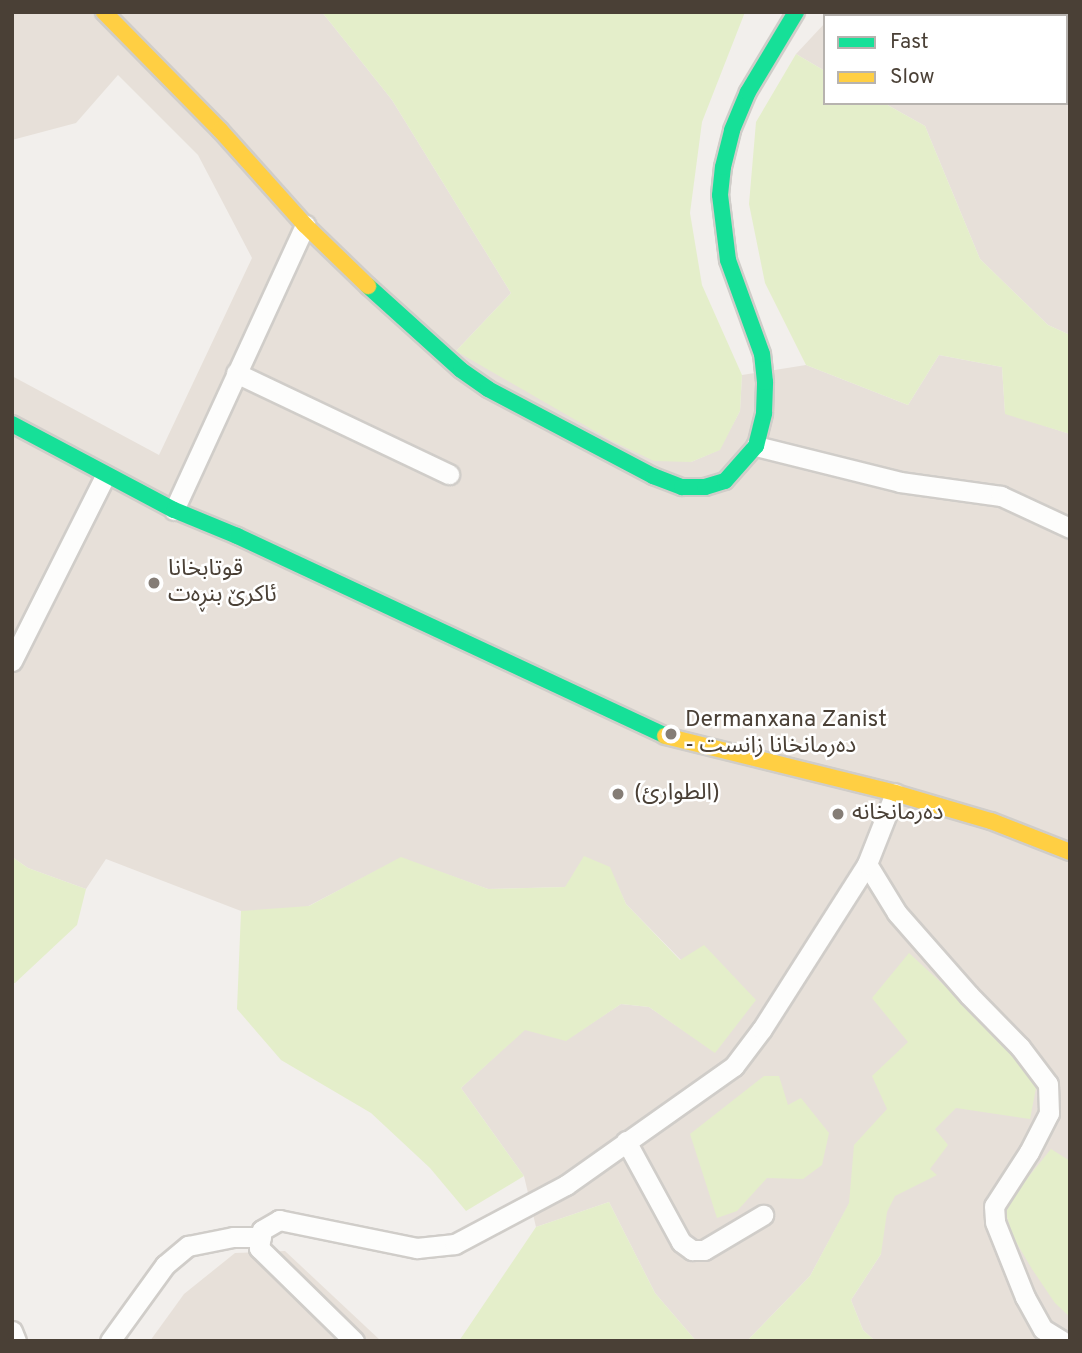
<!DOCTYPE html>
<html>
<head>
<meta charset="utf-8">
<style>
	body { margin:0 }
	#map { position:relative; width:1082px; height:1353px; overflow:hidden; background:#f2efec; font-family:Overpass,"Noto Sans Arabic",sans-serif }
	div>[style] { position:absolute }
	.residential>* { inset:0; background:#e7e0d9 }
	.green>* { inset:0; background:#e4eeca }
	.roads { filter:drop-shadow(2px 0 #d0cdc9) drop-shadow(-2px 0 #d0cdc9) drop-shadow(0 2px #d0cdc9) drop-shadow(0 -2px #d0cdc9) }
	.street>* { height:19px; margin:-9.5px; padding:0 9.5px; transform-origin:9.5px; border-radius:9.5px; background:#fdfdfc }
	.fast>* { height:16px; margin:-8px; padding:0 8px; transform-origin:8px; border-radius:8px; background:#16e098 }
	.slow>* { height:16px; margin:-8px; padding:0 8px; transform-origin:8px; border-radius:8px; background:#ffcf43 }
	.dots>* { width:19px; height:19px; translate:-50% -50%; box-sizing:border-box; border:4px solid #fff; border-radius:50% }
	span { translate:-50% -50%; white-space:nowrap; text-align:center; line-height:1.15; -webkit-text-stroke:5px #fff; paint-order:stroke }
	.poi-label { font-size:23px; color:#4a4036 }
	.left { translate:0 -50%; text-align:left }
	.frame { position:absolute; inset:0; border:14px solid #4a4036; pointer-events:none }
	.legend { position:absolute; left:823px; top:14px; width:245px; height:91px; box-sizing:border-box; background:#fff; border:2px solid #b7b3af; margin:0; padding:9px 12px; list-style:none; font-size:21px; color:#4a4036 }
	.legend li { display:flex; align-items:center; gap:14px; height:35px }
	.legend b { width:35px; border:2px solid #b7b3af }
</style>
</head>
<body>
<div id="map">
	<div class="residential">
		<i style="clip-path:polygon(12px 12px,322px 12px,392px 100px,511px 293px,456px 351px,691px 462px,719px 450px,740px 411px,742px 375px,806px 365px,908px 405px,939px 355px,1002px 367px,1005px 413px,1070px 434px,1070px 1341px,875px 1341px,863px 1330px,851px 1300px,881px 1254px,849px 1204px,810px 1276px,747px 1341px,696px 1341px,655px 1293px,609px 1202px,536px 1227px,524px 1176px,461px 1088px,525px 1029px,566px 1040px,621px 1004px,649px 1007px,715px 1052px,681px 960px,626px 904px,609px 867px,565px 887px,488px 889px,401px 858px,295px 913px,241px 911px,106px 859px,86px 889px,28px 868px,12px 857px,12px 376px,159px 455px,252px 258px,198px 155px,118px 75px,76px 123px,12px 140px)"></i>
		<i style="clip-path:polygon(835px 12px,1070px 12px,1070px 335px,1048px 325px,980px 259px,925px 126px,884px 103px,1066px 103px,1066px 16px,832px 16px)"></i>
		<i style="clip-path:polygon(825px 23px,825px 71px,796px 54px)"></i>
		<i style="clip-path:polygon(285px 1251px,381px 1341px,150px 1341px,184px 1294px,235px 1253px)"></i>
	</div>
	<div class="green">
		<i style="clip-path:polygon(322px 12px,745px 12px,702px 122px,690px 213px,702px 285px,742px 375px,740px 411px,720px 450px,691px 462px,654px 461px,612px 441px,456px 351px,511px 293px,392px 100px)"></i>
		<i style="clip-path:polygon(796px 54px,825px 71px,825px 103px,884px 103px,925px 126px,980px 259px,1048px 325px,1070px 335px,1070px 434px,1005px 414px,1002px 367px,939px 355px,908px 405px,806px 365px,765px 283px,749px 204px,756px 122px)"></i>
		<i style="clip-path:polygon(584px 856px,610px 867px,626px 904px,680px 960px,704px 945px,756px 1000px,715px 1053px,649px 1007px,621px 1004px,566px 1041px,525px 1030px,461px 1088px,524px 1176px,466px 1211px,430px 1168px,371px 1113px,281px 1060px,237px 1009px,241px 911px,309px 906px,401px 857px,488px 889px,565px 887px)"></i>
		<i style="clip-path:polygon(12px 857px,28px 868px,86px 889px,77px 925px,15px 983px,12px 983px)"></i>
		<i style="clip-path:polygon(909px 953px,1013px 1049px,1036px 1088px,1030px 1119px,956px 1108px,935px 1129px,948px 1145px,930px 1169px,937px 1175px,895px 1196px,887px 1212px,881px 1254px,851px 1300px,863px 1330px,875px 1341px,747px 1341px,810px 1276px,849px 1203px,854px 1145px,887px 1109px,872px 1076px,908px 1042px,872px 998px)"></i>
		<i style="clip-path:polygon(764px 1076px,779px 1076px,788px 1105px,801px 1098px,829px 1133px,822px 1165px,803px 1179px,767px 1178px,737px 1211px,717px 1218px,690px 1134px)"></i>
		<i style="clip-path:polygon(1051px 1149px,1070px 1161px,1070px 1317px,1055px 1303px,1032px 1269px,1013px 1237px,1004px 1207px)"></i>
		<i style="clip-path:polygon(609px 1202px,655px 1293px,696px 1341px,459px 1341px,536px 1227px)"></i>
	</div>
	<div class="roads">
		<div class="street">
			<i style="left:962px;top:12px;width:9px;rotate:27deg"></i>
			<i style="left:1066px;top:77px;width:6px;rotate:45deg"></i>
			<i style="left:236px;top:373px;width:236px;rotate:25.4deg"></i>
			<i style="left:756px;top:446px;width:148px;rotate:14deg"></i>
			<i style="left:900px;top:482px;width:102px;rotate:7.9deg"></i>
			<i style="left:1001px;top:496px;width:76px;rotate:24.9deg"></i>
			<i style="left:174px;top:510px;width:314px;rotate:-65.3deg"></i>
			<i style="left:12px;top:661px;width:207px;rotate:-63.3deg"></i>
			<i style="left:867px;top:864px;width:57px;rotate:58.5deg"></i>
			<i style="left:897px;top:913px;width:109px;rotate:48.7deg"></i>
			<i style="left:969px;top:995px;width:73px;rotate:45.6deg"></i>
			<i style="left:1020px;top:1047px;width:46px;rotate:52.9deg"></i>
			<i style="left:1048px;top:1084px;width:29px;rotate:88deg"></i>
			<i style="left:1049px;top:1113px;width:44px;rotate:117.1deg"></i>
			<i style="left:1029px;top:1152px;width:64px;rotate:122.9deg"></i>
			<i style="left:994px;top:1206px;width:16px;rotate:86deg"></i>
			<i style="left:995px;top:1222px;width:81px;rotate:68.2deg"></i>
			<i style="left:1025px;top:1297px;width:37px;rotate:61deg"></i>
			<i style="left:1043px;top:1329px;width:22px;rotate:32deg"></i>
			<i style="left:626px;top:1141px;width:115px;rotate:61.4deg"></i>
			<i style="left:681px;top:1242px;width:14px;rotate:36deg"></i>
			<i style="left:692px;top:1250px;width:12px"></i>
			<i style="left:704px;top:1250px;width:69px;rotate:-30.7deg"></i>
			<i style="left:12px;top:1331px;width:11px;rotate:68deg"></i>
			<i style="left:110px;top:1341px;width:94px;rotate:-54.1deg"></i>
			<i style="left:165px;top:1265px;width:30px;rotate:-40deg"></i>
			<i style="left:188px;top:1246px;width:46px;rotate:-11.3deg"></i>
			<i style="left:233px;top:1237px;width:28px"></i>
			<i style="left:354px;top:1341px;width:133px;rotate:-135.6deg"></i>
			<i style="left:259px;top:1248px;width:18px;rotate:-81deg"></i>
			<i style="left:262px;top:1230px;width:20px;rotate:-30deg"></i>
			<i style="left:279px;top:1220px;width:141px;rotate:11.5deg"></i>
			<i style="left:417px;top:1248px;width:38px;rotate:-6deg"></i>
			<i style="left:455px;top:1244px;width:126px;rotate:-28deg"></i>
			<i style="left:566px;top:1185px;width:206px;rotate:-35.3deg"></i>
			<i style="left:734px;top:1066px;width:46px;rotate:-52.9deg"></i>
			<i style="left:762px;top:1029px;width:196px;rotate:-57.5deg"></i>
			<i style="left:867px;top:864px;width:76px;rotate:-68.5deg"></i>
		</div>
		<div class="fast">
			<i style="left:368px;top:286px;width:125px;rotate:42.1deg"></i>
			<i style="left:461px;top:370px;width:33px;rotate:35deg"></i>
			<i style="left:488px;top:389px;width:187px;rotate:27.8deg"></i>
			<i style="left:653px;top:476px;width:31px;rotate:21deg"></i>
			<i style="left:682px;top:487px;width:23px"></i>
			<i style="left:705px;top:487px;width:21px;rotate:-17deg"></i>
			<i style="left:725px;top:481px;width:47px;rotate:-48.5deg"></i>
			<i style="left:756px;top:446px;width:34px;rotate:-76deg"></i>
			<i style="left:764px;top:413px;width:31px;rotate:-88deg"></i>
			<i style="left:765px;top:382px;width:28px;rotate:-96deg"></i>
			<i style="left:762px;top:354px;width:100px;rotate:-109.9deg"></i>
			<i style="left:728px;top:260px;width:65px;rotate:-97deg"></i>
			<i style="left:720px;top:195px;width:28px;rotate:-84deg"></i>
			<i style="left:723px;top:167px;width:38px;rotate:-76deg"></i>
			<i style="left:732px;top:130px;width:41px;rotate:-67.2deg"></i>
			<i style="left:748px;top:92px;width:93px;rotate:-59deg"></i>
			<i style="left:12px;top:424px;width:183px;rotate:28deg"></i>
			<i style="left:174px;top:510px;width:68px;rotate:22.4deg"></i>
			<i style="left:237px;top:536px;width:472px;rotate:25deg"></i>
		</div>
		<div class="slow">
			<i style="left:104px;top:12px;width:165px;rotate:45.5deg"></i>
			<i style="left:220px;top:130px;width:127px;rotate:48.2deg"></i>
			<i style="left:305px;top:225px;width:88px;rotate:44.1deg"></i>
			<i style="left:665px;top:736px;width:237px;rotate:13.9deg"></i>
			<i style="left:895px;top:793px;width:100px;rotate:16.3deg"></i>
			<i style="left:991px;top:821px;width:85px;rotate:21.4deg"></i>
		</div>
	</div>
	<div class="dots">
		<i style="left:154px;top:583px;background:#857d76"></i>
		<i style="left:671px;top:734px;background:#857d76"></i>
		<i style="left:618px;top:794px;background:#857d76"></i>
		<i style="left:838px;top:814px;background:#857d76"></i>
	</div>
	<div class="poi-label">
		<span class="left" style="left:168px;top:583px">قوتابخانا<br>ئاکرێ بنڕەت</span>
		<span class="left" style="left:685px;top:734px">Dermanxana Zanist<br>- ده‌رمانخانا زانست</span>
		<span class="left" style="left:634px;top:794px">(الطوارئ)</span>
		<span class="left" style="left:852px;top:814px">دەرمانخانە</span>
	</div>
	<div class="frame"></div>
	<ul class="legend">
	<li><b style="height:9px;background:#16e098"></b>Fast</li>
	<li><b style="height:9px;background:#ffcf43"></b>Slow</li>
	</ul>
</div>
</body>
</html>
